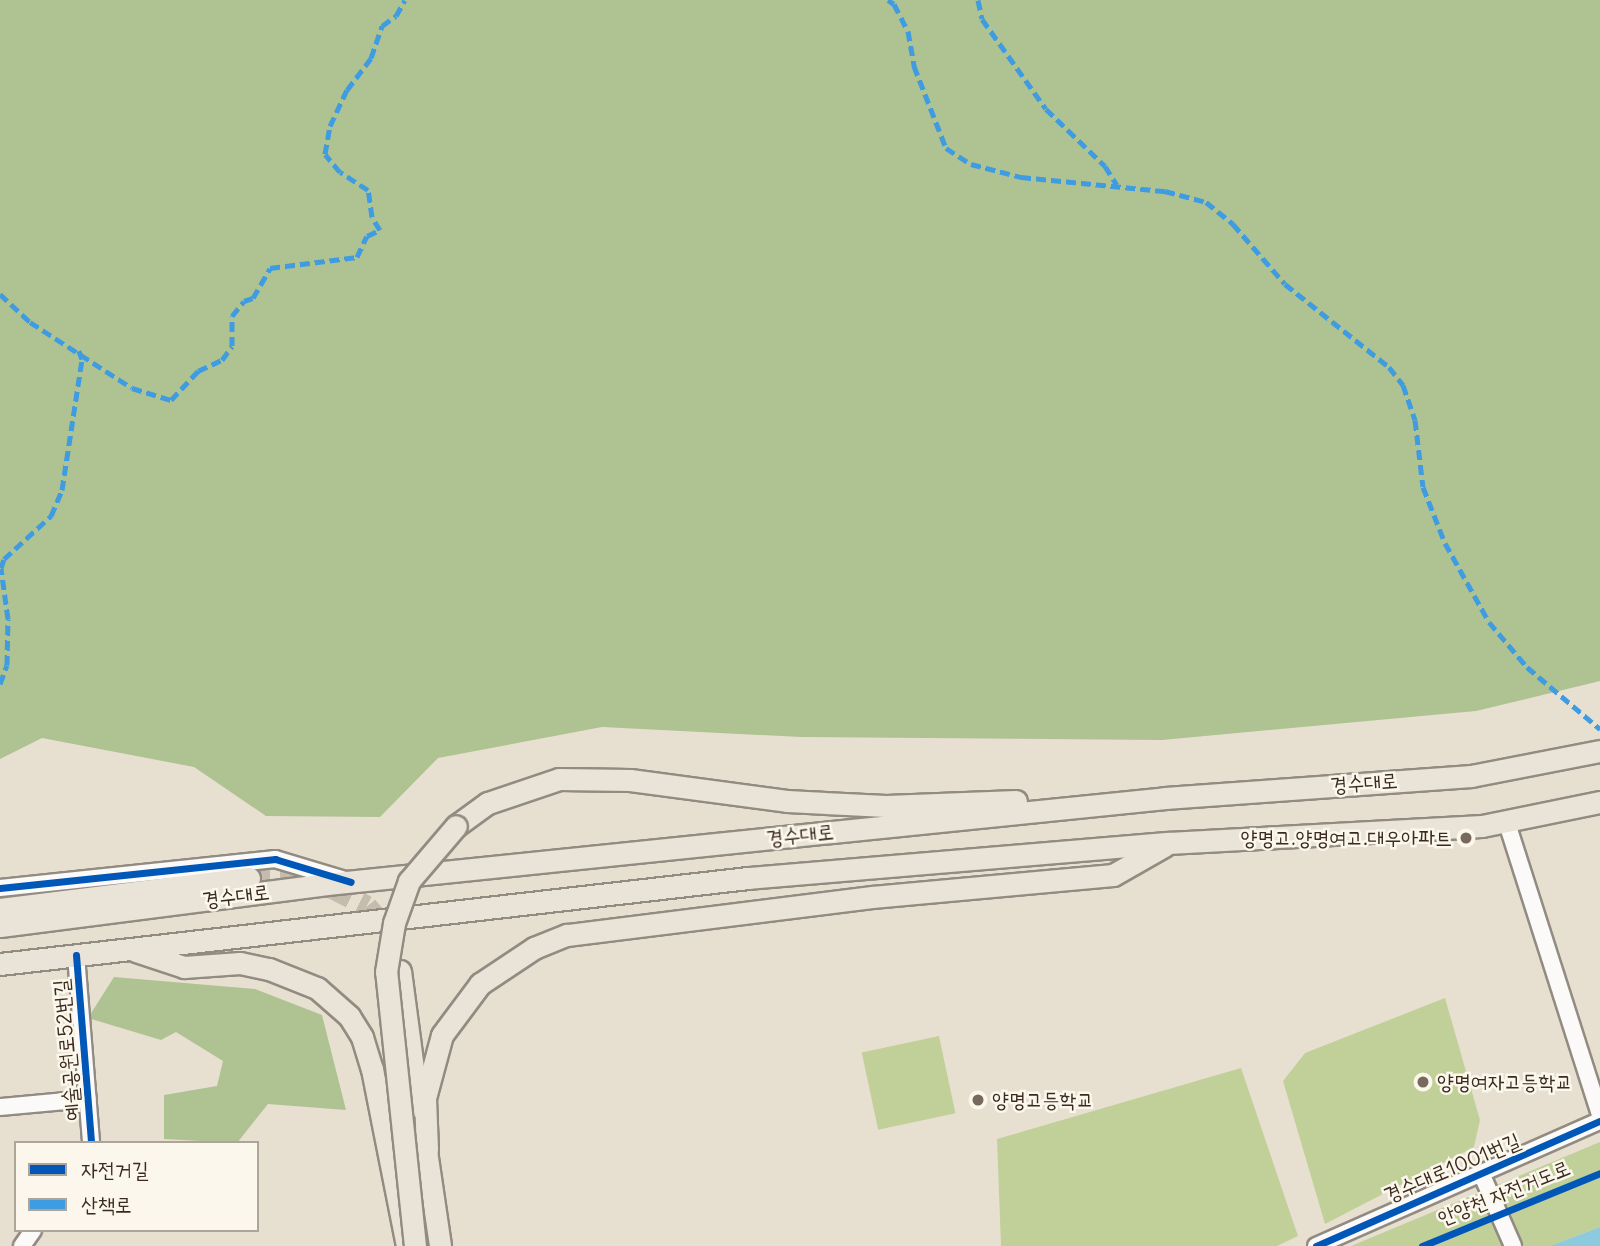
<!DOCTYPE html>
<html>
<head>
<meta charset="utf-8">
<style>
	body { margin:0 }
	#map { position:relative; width:1600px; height:1246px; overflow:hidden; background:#e7e0d1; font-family:Delius,"Poor Story",sans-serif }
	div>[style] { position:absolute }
	.green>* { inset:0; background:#c1d099; transform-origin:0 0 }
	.forest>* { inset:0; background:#afc292 }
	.water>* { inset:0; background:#8dcade }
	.major-tunnel>* { height:21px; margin-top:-10.5px; transform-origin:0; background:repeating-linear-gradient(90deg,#c5bcad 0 21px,transparent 0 31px) }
	.roads { filter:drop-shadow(2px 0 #928b82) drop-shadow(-2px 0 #928b82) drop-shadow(0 2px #928b82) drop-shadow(0 -2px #928b82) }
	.minor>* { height:16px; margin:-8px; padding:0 8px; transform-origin:8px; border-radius:8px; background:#fbfaf8 }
	.major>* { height:21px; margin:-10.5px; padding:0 10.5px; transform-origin:10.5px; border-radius:10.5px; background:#eae3d7 }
	.bridges { filter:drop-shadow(2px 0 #928b82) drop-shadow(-2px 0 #928b82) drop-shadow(0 2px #928b82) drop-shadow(0 -2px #928b82) }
	.major-bridge>* { height:21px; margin:-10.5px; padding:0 10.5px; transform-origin:10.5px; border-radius:10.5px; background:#eae3d7 }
	.quiet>* { height:5px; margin-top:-2.5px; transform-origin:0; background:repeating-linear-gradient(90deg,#3f9ce0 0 10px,transparent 0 15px) }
	.cycleway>* { height:7px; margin:-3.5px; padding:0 3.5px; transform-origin:3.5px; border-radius:3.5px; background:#0057b8 }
	.dots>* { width:19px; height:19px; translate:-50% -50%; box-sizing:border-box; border:4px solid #fbf7ec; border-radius:50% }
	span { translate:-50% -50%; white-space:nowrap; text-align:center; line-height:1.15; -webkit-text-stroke:5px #fbf7ec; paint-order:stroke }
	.street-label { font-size:21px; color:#3b2a1e }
	.poi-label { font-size:21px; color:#3b2a1e }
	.right { translate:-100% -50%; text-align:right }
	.left { translate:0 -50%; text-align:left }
	.legend { position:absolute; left:14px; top:1141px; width:245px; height:91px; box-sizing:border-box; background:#fbf7ec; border:2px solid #aea59a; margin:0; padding:9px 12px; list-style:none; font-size:21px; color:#3b2a1e }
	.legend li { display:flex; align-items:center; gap:14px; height:35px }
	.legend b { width:35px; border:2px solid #aea59a }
</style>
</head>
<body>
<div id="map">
	<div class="green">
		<i style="clip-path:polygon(1445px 998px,1480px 1120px,1474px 1147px,1325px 1224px,1283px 1081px,1305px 1053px)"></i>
		<i style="left:939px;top:1036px;width:79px;height:79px;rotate:78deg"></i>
		<i style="clip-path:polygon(1241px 1068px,1298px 1236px,1277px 1246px,1001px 1246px,997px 1139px)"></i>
		<i style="clip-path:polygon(1600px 1142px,1600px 1227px,1550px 1246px,1351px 1246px)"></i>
	</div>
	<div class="forest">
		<i style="clip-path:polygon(0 0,1600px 0,1600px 681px,1476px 711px,1162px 740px,801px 737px,602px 727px,438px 758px,380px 817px,266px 816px,194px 767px,42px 738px,0 759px)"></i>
		<i style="clip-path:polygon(114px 977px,255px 989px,322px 1015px,346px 1110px,268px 1104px,237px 1143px,164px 1139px,164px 1095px,217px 1086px,223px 1061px,176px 1032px,161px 1040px,88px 1018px)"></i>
	</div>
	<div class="water">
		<i style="clip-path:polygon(1600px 1227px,1600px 1246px,1550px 1246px)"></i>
	</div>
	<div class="major-tunnel">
		<i style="left:249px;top:878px;width:48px;rotate:1.2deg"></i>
		<i style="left:297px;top:879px;width:36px;rotate:14deg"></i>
		<i style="left:332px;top:888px;width:39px;rotate:27deg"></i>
		<i style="left:367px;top:906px;width:35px;rotate:49deg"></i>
	</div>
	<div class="roads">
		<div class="minor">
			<i style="left:1506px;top:820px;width:309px;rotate:72.3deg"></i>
			<i style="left:0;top:888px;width:277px;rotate:-6deg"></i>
			<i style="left:275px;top:859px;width:73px;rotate:16.7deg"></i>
			<i style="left:76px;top:955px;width:189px;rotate:85.4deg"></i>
			<i style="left:0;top:1107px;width:88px;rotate:-5.2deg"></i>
			<i style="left:1481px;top:1173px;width:80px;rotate:66.3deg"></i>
			<i style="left:22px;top:1246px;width:19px;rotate:-55deg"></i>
			<i style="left:1316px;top:1246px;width:310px;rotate:-23.8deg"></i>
		</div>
		<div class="major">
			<i style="left:456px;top:826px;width:39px;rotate:-36deg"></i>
			<i style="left:488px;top:803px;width:75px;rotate:-18.7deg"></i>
			<i style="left:559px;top:779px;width:71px;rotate:0.8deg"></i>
			<i style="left:630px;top:780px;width:158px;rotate:7.6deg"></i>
			<i style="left:787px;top:801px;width:99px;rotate:2.9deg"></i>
			<i style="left:886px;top:806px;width:130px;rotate:-2.2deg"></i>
			<i style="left:0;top:909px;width:251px;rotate:-7.1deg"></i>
			<i style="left:0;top:926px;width:330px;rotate:-7.3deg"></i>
			<i style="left:327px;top:884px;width:508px;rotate:-5.88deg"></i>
			<i style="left:832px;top:832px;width:335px;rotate:-5.8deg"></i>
			<i style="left:1165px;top:798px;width:307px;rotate:-4.1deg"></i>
			<i style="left:1471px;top:776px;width:131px;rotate:-11deg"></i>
			<i style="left:136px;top:951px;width:51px;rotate:18.4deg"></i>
			<i style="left:184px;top:967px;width:56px;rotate:-4.1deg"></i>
			<i style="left:240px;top:963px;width:30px;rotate:12deg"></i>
			<i style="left:269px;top:969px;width:52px;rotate:21.6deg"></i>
			<i style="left:317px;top:988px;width:43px;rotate:41.2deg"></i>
			<i style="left:349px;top:1016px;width:25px;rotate:58deg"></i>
			<i style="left:362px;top:1037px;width:34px;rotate:73deg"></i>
			<i style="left:372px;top:1069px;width:180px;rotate:78.8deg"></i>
			<i style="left:0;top:964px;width:753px;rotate:-6.56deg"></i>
			<i style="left:748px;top:878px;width:421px;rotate:-4.8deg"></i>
			<i style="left:1168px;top:843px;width:314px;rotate:-3.1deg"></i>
			<i style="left:1482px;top:826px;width:120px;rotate:-11.5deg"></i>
			<i style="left:400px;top:971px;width:136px;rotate:82.4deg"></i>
			<i style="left:424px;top:1137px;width:110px;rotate:81.6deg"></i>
			<i style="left:427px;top:1150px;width:52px;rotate:-92.2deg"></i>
			<i style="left:425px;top:1098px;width:65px;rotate:-74.9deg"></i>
			<i style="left:442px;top:1035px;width:64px;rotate:-53.3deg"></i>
			<i style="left:480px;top:984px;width:65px;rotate:-33.7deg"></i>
			<i style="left:534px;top:948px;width:35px;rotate:-22deg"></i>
			<i style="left:567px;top:935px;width:307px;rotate:-7.1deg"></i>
			<i style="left:872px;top:897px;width:242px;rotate:-5.2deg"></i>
			<i style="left:1113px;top:875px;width:59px;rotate:-29.6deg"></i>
		</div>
	</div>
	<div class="bridges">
		<div class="major-bridge">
			<i style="left:415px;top:1246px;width:276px;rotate:-96deg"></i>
			<i style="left:386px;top:972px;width:50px;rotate:-80.7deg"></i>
			<i style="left:394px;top:923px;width:45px;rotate:-70.3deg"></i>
			<i style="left:409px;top:881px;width:72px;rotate:-49.5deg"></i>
		</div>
	</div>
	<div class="quiet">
		<i style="left:888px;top:0;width:7px;rotate:34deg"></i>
		<i style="left:894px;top:4px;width:30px;rotate:63deg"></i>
		<i style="left:908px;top:31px;width:36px;rotate:80deg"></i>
		<i style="left:914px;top:66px;width:88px;rotate:68.7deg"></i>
		<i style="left:946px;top:148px;width:30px;rotate:33deg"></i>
		<i style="left:971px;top:164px;width:52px;rotate:14.6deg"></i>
		<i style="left:1021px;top:177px;width:145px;rotate:5.6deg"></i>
		<i style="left:1165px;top:191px;width:42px;rotate:15deg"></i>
		<i style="left:1206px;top:202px;width:35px;rotate:39deg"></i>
		<i style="left:1233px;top:224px;width:79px;rotate:49.1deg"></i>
		<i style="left:1285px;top:284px;width:133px;rotate:38.6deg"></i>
		<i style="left:1389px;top:367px;width:23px;rotate:52deg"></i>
		<i style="left:1403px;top:385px;width:37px;rotate:71deg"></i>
		<i style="left:1415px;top:420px;width:67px;rotate:83.2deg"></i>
		<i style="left:1423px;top:487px;width:60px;rotate:68.6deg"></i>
		<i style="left:1445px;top:543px;width:90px;rotate:60.9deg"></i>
		<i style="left:1489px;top:622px;width:59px;rotate:49.8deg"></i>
		<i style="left:1527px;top:667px;width:96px;rotate:40.3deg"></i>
		<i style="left:978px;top:0;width:19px;rotate:78deg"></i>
		<i style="left:982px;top:19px;width:110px;rotate:54.6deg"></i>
		<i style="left:1046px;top:109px;width:82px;rotate:44deg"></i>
		<i style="left:1105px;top:166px;width:22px;rotate:58deg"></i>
		<i style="left:0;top:294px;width:41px;rotate:43deg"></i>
		<i style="left:30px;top:322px;width:121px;rotate:32.9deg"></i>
		<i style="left:132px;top:388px;width:41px;rotate:17.1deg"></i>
		<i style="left:171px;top:400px;width:40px;rotate:-47deg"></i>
		<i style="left:198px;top:371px;width:26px;rotate:-25deg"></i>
		<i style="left:222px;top:360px;width:17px;rotate:-54deg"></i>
		<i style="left:232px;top:346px;width:30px;rotate:-90deg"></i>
		<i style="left:232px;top:316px;width:19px;rotate:-51deg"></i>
		<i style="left:244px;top:301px;width:9px;rotate:-18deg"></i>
		<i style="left:253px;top:298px;width:34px;rotate:-60deg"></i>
		<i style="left:270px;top:268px;width:88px;rotate:-7.2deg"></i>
		<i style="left:357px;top:257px;width:23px;rotate:-65deg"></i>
		<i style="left:367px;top:236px;width:14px;rotate:-25deg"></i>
		<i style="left:380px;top:230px;width:15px;rotate:-122deg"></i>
		<i style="left:372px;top:217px;width:27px;rotate:-98deg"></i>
		<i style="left:368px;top:190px;width:33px;rotate:-147deg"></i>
		<i style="left:340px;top:172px;width:23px;rotate:-130deg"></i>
		<i style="left:325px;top:154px;width:28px;rotate:-80deg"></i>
		<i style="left:330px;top:126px;width:40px;rotate:-65deg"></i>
		<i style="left:347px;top:90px;width:40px;rotate:-53deg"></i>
		<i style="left:371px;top:58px;width:34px;rotate:-71deg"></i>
		<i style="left:382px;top:26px;width:17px;rotate:-36deg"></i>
		<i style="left:396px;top:16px;width:18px;rotate:-61deg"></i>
		<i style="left:0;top:684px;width:20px;rotate:-70deg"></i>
		<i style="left:7px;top:665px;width:46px;rotate:-88.8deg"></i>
		<i style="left:8px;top:619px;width:51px;rotate:-97.8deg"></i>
		<i style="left:1px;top:568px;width:9px;rotate:-72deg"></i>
		<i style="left:4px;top:559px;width:64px;rotate:-42.5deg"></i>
		<i style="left:51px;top:516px;width:28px;rotate:-67deg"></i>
		<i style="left:62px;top:490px;width:133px;rotate:-81.3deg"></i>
		<i style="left:82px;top:359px;width:9px;rotate:-111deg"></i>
	</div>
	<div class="cycleway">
		<i style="left:0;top:888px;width:277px;rotate:-6deg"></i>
		<i style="left:275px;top:859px;width:79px;rotate:16.8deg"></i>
		<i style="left:76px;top:955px;width:189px;rotate:85.4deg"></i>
		<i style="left:1316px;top:1246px;width:310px;rotate:-23.8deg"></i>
		<i style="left:1422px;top:1246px;width:192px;rotate:-22.3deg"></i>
	</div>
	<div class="dots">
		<i style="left:1466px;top:838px;background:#776a5d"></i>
		<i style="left:1423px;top:1082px;background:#776a5d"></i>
		<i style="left:978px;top:1100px;background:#776a5d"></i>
	</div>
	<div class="street-label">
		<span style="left:1364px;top:783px;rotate:-4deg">경수대로</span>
		<span style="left:800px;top:835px;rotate:-6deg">경수대로</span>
		<span style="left:236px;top:896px;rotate:-7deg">경수대로</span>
		<span style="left:67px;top:1050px;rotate:-95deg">예술공원로52번길</span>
		<span style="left:1452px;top:1168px;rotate:-23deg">경수대로1001번길</span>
		<span style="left:1504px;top:1193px;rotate:-22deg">안양천 자전거도로</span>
	</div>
	<div class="poi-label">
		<span class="right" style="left:1452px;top:838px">양명고.양명여고.대우아파트</span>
		<span class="left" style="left:1437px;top:1082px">양명여자고등학교</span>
		<span class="left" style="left:992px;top:1100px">양명고등학교</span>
	</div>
	<ul class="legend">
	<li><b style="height:9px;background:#0057b8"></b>자전거길</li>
	<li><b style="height:9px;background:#3f9ce0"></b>산책로</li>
	</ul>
</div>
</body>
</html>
